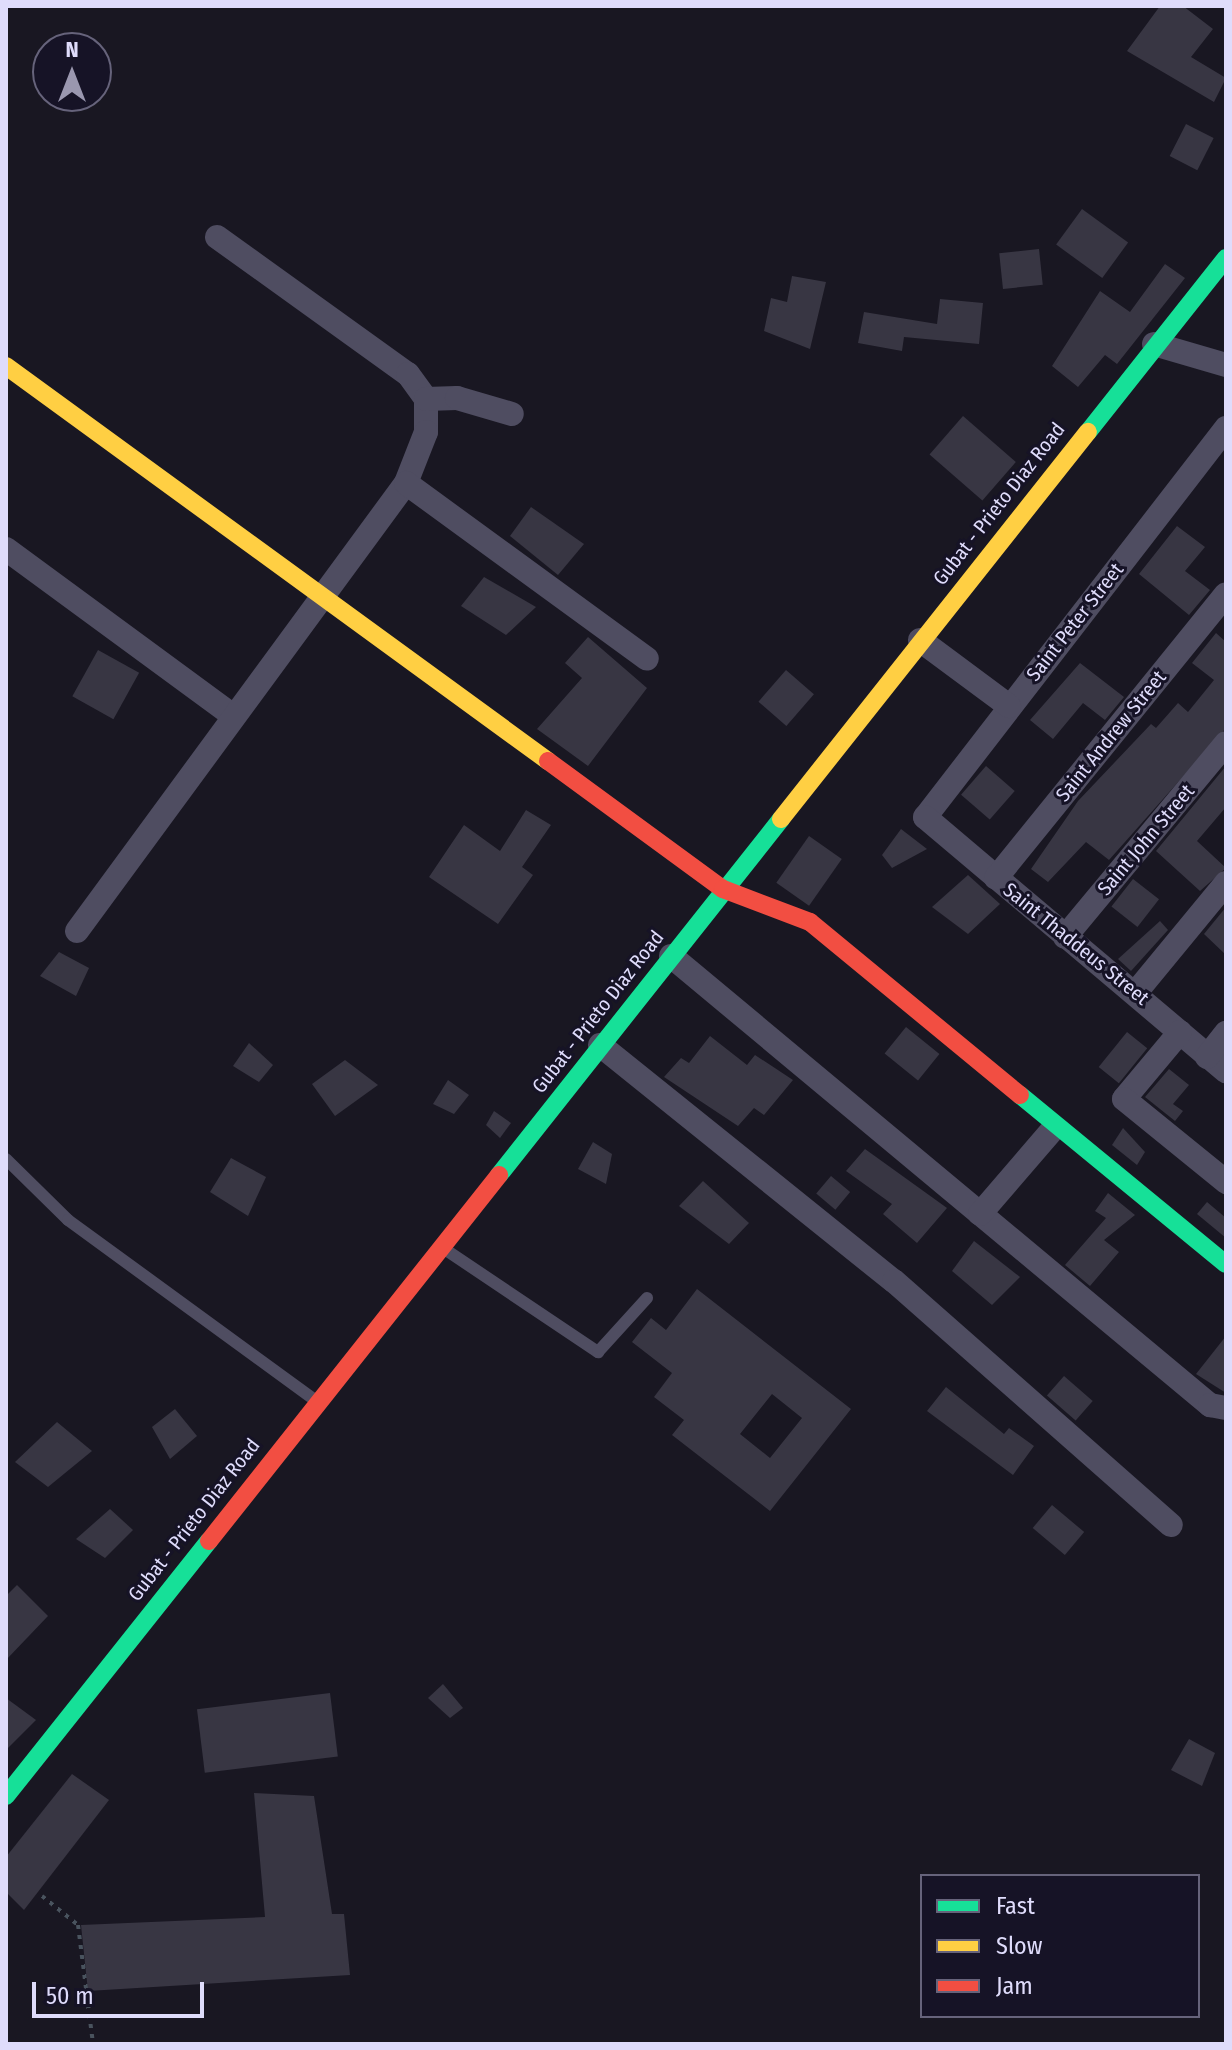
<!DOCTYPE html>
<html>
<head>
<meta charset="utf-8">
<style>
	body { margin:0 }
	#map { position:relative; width:1232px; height:2050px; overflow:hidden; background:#191722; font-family:"Fira Sans Condensed",sans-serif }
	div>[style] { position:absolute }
	.building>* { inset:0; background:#383643; transform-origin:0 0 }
	.path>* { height:4px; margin-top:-2px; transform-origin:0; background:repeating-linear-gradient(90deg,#49535e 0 4px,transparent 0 10px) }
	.lane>* { height:12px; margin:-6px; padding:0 6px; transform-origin:6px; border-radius:6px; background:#4f4d61 }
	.street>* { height:24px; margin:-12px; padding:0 12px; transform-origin:12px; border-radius:12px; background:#4f4d61 }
	.fast>* { height:18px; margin:-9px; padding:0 9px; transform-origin:9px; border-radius:9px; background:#16e098 }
	.slow>* { height:18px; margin:-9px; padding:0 9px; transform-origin:9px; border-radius:9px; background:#ffcf43 }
	.jam>* { height:18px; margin:-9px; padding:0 9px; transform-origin:9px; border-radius:9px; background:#f24e42 }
	span { translate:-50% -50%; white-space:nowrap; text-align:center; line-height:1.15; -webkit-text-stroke:6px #161326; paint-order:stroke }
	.street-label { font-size:20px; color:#dfdcfb }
	.frame { position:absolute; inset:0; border:8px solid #dfdcfb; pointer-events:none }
	.legend { position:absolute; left:920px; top:1874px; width:280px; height:144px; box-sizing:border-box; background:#161326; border:2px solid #66637b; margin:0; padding:10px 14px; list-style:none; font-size:24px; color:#dfdcfb }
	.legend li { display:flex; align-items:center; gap:16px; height:40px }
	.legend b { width:40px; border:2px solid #66637b }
	.north { position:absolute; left:32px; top:32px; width:80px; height:80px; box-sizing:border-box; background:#161326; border:2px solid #66637b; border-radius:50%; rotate:0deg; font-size:22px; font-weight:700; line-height:32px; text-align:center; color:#dfdcfb }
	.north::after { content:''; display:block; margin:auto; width:28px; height:36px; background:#9a97af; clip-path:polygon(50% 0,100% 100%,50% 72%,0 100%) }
	.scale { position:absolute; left:32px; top:1982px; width:172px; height:36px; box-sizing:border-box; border:4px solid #dfdcfb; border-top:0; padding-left:10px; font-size:24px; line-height:28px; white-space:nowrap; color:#dfdcfb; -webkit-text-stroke:6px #161326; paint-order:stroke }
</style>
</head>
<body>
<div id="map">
	<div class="building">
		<i style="clip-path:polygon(1160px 6px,1183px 6px,1213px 29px,1191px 57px,1226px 78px,1214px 102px,1127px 51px)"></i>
		<i style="left:1186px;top:124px;width:31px;height:36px;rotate:27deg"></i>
		<i style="left:1082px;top:209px;width:57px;height:44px;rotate:36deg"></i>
		<i style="left:1039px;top:249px;width:36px;height:40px;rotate:84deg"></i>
		<i style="clip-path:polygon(1165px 264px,1185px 278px,1117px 364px,1105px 355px,1078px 387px,1052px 366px,1100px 291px,1130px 312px)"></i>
		<i style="clip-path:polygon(792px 276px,826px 282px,810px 349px,764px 331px,771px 298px,787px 302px)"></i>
		<i style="clip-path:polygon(940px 299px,983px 303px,979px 344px,904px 337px,902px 351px,858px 343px,864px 312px,937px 324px)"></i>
		<i style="left:963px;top:416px;width:70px;height:51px;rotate:41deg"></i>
		<i style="clip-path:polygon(531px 507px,584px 544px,558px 575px,510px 536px)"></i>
		<i style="clip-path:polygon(1177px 526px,1205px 547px,1185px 571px,1210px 590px,1189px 615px,1139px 574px)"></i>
		<i style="clip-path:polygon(484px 577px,536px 607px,506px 635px,461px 606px)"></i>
		<i style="clip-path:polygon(1216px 633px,1226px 642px,1226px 728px,1109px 860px,1086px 842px,1048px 882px,1031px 869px,1078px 801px,1151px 724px,1156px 728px,1178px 703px,1188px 712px,1214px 680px,1192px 663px)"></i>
		<i style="clip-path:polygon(588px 637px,647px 688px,588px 766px,537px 729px,582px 678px,565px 663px)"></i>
		<i style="left:98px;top:650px;width:47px;height:53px;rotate:29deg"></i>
		<i style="clip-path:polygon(1080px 663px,1124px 697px,1105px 720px,1083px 703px,1053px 739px,1030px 720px)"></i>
		<i style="left:786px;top:670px;width:37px;height:42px;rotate:41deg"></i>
		<i style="left:986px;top:766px;width:38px;height:38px;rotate:41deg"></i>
		<i style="clip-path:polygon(1226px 766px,1226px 807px,1197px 841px,1226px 868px,1200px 891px,1156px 851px)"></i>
		<i style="clip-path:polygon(526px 810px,551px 825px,522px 867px,533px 875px,498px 924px,429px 877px,464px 825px,500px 851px)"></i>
		<i style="clip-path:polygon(901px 829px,927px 849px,892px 868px,882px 855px)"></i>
		<i style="left:809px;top:836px;width:40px;height:57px;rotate:35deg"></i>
		<i style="clip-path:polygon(968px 875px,1000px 904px,968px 934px,932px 907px)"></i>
		<i style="left:1133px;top:879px;width:33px;height:35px;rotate:38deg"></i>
		<i style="clip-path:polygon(1226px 907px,1226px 955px,1204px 934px)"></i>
		<i style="clip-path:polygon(1160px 921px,1168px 930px,1131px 971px,1118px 959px)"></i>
		<i style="clip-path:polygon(59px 952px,89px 968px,76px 996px,40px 976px)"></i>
		<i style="left:906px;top:1027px;width:43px;height:34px;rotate:39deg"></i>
		<i style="left:1127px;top:1032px;width:26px;height:45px;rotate:39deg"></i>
		<i style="clip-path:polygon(710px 1036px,747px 1065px,755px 1055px,793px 1080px,764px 1115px,754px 1108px,738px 1126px,664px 1077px,681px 1058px,689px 1063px)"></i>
		<i style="clip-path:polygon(249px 1043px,273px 1065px,259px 1082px,233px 1066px)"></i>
		<i style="clip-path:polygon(345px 1060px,378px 1085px,335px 1116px,312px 1084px)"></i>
		<i style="clip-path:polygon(1169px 1069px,1189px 1085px,1173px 1104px,1183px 1111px,1175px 1121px,1145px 1097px)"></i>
		<i style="clip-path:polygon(448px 1080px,469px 1095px,454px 1114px,433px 1104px)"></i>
		<i style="clip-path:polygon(494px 1111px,511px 1123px,500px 1138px,486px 1125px)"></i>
		<i style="clip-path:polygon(1123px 1128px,1145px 1152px,1137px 1165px,1112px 1145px)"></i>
		<i style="clip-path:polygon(593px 1142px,612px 1154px,606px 1184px,578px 1169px)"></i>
		<i style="clip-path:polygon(865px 1149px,947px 1208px,917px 1243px,883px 1214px,892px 1204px,846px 1171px)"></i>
		<i style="clip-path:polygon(231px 1158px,266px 1177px,248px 1216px,210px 1192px)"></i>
		<i style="left:831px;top:1176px;width:25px;height:23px;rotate:40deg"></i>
		<i style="clip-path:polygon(703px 1181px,749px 1223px,729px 1244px,679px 1206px)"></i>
		<i style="clip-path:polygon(1108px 1193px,1135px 1215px,1104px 1240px,1119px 1252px,1090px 1286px,1065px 1265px,1106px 1218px,1095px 1211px)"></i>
		<i style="clip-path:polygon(1207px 1202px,1226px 1218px,1226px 1238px,1197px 1214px)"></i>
		<i style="clip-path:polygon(974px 1241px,1020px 1277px,992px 1305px,952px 1271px)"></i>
		<i style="clip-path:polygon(evenodd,697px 1289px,851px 1409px,770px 1511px,672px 1435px,684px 1420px,654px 1397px,672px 1373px,632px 1342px,651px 1318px,666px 1330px,697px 1289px,772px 1394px,802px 1418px,770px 1458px,740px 1434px,772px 1394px)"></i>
		<i style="clip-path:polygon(1226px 1336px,1226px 1393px,1196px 1374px)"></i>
		<i style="left:1064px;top:1376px;width:38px;height:26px;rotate:41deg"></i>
		<i style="clip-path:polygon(946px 1387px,1004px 1434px,1009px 1428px,1034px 1446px,1013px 1475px,927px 1411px)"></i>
		<i style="clip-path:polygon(175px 1409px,197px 1436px,170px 1459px,152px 1427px)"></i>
		<i style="clip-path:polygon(57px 1422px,92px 1451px,48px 1487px,15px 1462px)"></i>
		<i style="left:1052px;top:1505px;width:42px;height:30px;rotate:40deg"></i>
		<i style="clip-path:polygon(110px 1509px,133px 1530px,105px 1558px,76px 1539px)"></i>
		<i style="clip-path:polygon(17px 1585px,48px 1616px,6px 1660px,6px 1596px)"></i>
		<i style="clip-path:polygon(443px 1684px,463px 1708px,450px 1718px,428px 1698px)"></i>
		<i style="left:330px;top:1693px;width:64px;height:134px;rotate:83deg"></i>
		<i style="clip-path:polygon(6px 1698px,36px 1720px,6px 1750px)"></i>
		<i style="clip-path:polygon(1189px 1739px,1215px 1753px,1202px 1786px,1171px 1770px)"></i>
		<i style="clip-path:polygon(72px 1774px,109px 1800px,24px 1910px,6px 1892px,6px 1857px)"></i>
		<i style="clip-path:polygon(254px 1793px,314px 1796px,332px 1914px,344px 1914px,350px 1975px,88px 1991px,81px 1925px,265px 1917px)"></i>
	</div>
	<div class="path">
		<i style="left:42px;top:1896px;width:46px;rotate:38.9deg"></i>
		<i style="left:78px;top:1925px;width:120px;rotate:82.8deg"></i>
	</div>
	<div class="lane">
		<i style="left:6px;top:1159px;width:87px;rotate:44.5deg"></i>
		<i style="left:68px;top:1220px;width:307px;rotate:36.1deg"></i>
		<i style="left:443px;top:1248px;width:187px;rotate:33.9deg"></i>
		<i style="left:598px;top:1352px;width:73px;rotate:-47.8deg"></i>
	</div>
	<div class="street">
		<i style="left:217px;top:237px;width:235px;rotate:35.7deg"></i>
		<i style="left:408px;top:374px;width:31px;rotate:54deg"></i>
		<i style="left:426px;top:399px;width:33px;rotate:90deg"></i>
		<i style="left:426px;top:432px;width:55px;rotate:111.4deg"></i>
		<i style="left:1154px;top:344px;width:75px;rotate:16.3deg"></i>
		<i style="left:426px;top:399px;width:31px;rotate:-2deg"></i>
		<i style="left:457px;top:398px;width:57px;rotate:16.2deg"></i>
		<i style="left:1226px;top:428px;width:492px;rotate:127.7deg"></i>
		<i style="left:925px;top:817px;width:394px;rotate:40.2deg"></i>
		<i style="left:6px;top:549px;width:282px;rotate:36.3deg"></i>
		<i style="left:920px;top:640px;width:111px;rotate:36.6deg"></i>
		<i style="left:996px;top:878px;width:365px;rotate:-51deg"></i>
		<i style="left:77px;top:931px;width:556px;rotate:-53.71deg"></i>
		<i style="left:406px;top:483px;width:298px;rotate:36.1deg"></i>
		<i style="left:1065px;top:937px;width:252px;rotate:-50.3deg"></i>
		<i style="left:671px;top:956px;width:702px;rotate:39.8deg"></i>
		<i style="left:1210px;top:1405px;width:16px;rotate:11deg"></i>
		<i style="left:1137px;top:991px;width:140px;rotate:-50.5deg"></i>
		<i style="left:1180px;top:1032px;width:87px;rotate:129.9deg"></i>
		<i style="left:1124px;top:1099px;width:132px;rotate:39.1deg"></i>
		<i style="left:600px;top:1045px;width:377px;rotate:38.8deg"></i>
		<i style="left:894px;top:1281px;width:369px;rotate:41.4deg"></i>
		<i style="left:1207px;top:1057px;width:31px;rotate:-52deg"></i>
		<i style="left:980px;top:1214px;width:112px;rotate:-49.3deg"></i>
	</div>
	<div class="fast">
		<i style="left:1088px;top:432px;width:222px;rotate:-51.6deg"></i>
		<i style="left:1020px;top:1095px;width:266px;rotate:39.4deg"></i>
		<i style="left:499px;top:1175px;width:454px;rotate:-51.6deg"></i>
		<i style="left:6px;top:1796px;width:326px;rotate:-51.5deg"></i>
	</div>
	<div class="slow">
		<i style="left:6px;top:366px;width:671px;rotate:36.08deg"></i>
		<i style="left:781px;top:819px;width:494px;rotate:-51.6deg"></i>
	</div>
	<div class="jam">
		<i style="left:548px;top:761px;width:217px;rotate:36.2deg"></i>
		<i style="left:723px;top:889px;width:93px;rotate:20.8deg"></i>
		<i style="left:810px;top:922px;width:272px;rotate:39.5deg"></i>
		<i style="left:209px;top:1541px;width:467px;rotate:-51.6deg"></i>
	</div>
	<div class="street-label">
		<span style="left:999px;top:504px;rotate:-52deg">Gubat - Prieto Diaz Road</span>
		<span style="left:1075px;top:622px;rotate:-52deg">Saint Peter Street</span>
		<span style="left:1111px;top:736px;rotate:-51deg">Saint Andrew Street</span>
		<span style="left:1146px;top:840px;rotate:-50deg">Saint John Street</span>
		<span style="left:1076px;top:944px;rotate:39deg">Saint Thaddeus Street</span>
		<span style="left:598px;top:1012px;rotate:-52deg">Gubat - Prieto Diaz Road</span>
		<span style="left:194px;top:1520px;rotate:-52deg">Gubat - Prieto Diaz Road</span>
	</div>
	<div class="frame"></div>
	<ul class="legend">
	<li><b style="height:10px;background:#16e098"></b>Fast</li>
	<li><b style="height:10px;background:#ffcf43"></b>Slow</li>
	<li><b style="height:10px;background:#f24e42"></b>Jam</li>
	</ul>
	<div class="north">N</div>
	<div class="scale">50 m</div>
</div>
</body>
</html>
